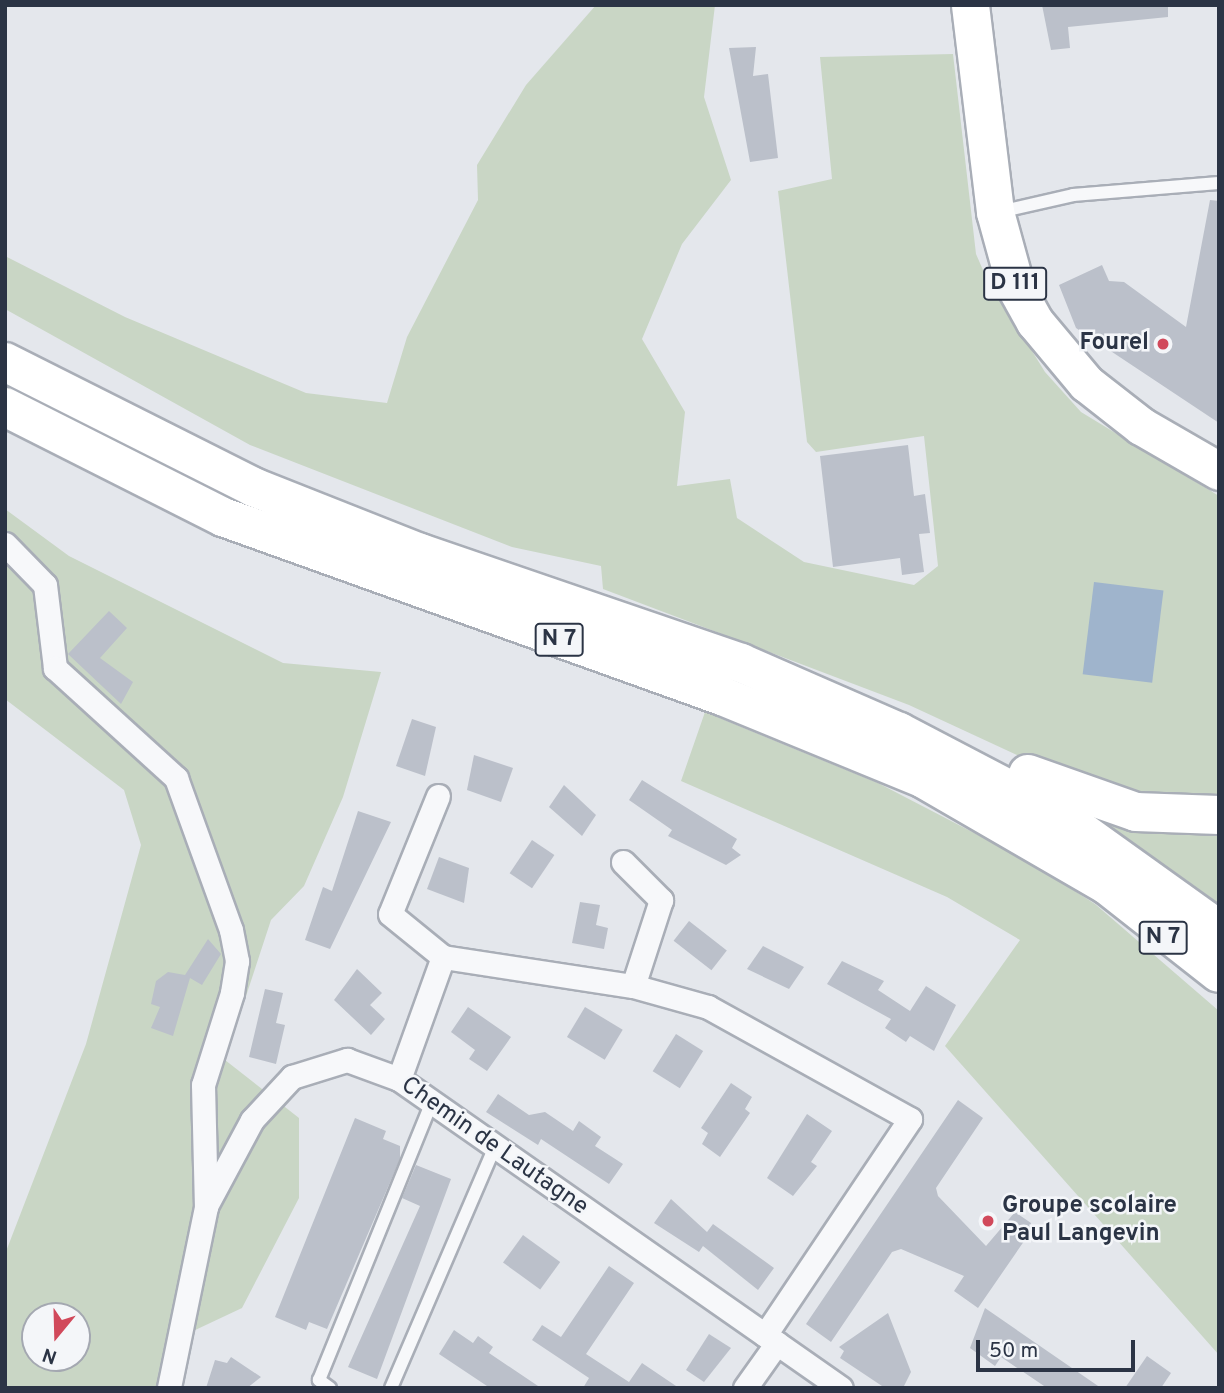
<!DOCTYPE html>
<html>
<head>
<meta charset="utf-8">
<style>
	body { margin:0 }
	#map { position:relative; width:1224px; height:1393px; overflow:hidden; background:#e4e7ec; font-family:Overpass,sans-serif }
	div>[style] { position:absolute }
	.green>* { inset:0; background:#c9d6c5 }
	.water>* { inset:0; background:#9fb4cc; transform-origin:0 0 }
	.building>* { inset:0; background:#bbc0ca; transform-origin:0 0 }
	.roads { filter:drop-shadow(2px 0 #a9aeb7) drop-shadow(-2px 0 #a9aeb7) drop-shadow(0 2px #a9aeb7) drop-shadow(0 -2px #a9aeb7) }
	.lane>* { height:12px; margin:-6px; padding:0 6px; transform-origin:6px; border-radius:6px; background:#f7f8fa }
	.street>* { height:23px; margin:-11.5px; padding:0 11.5px; transform-origin:11.5px; border-radius:11.5px; background:#f7f8fa }
	.primary>* { height:37px; margin:-18.5px; padding:0 18.5px; transform-origin:18.5px; border-radius:18.5px; background:#fff }
	.highway>* { height:38px; margin:-19px; padding:0 19px; transform-origin:19px; border-radius:19px; background:#fff }
	.dots>* { width:19px; height:19px; translate:-50% -50%; box-sizing:border-box; border:4px solid #f4f6f9; border-radius:50% }
	span { translate:-50% -50%; white-space:nowrap; text-align:center; line-height:1.15; -webkit-text-stroke:5px #f4f6f9; paint-order:stroke }
	.shield-label span { padding:2px 5px; background:#f4f6f9; border:2px solid; border-radius:5px; -webkit-text-stroke-width:0 }
	.shield-label { font-size:23px; color:#2b3445; font-weight:700 }
	.poi-label { font-size:24px; color:#2b3445; font-weight:700 }
	.right { translate:-100% -50%; text-align:right }
	.left { translate:0 -50%; text-align:left }
	.street-label { font-size:24px; color:#2b3445 }
	.frame { position:absolute; inset:0; border:7px solid #2b3445; pointer-events:none }
	.north { position:absolute; left:21px; top:1302px; width:70px; height:70px; box-sizing:border-box; background:#f4f6f9; border:2px solid #a4a8b1; border-radius:50%; rotate:199deg; font-size:19px; font-weight:700; line-height:28px; text-align:center; color:#2b3445 }
	.north::after { content:''; display:block; margin:auto; width:24px; height:32px; background:#d1495b; clip-path:polygon(50% 0,100% 100%,50% 72%,0 100%) }
	.scale { position:absolute; left:976px; top:1340px; width:159px; height:32px; box-sizing:border-box; border:4px solid #2b3445; border-top:0; padding-left:9px; font-size:21px; line-height:24px; white-space:nowrap; color:#2b3445; -webkit-text-stroke:5px #f4f6f9; paint-order:stroke }
</style>
</head>
<body>
<div id="map">
	<div class="green">
		<i style="clip-path:polygon(596px 5px,715px 5px,704px 97px,731px 180px,682px 244px,642px 339px,685px 412px,677px 486px,730px 479px,737px 518px,804px 562px,914px 585px,938px 566px,924px 436px,816px 452px,807px 442px,778px 191px,832px 179px,820px 57px,953px 54px,976px 254px,986px 277px,1045px 372px,1081px 412px,1219px 496px,1219px 799px,1180px 803px,1071px 780px,909px 705px,603px 589px,601px 566px,512px 547px,250px 445px,5px 309px,5px 256px,125px 317px,306px 393px,387px 403px,407px 337px,478px 200px,477px 165px,526px 85px)"></i>
		<i style="clip-path:polygon(evenodd,5px 509px,69px 556px,283px 663px,381px 672px,343px 797px,304px 886px,271px 920px,225px 1060px,299px 1118px,299px 1198px,242px 1308px,191px 1332px,159px 1369px,158px 1388px,5px 1388px,5px 1254px,86px 1044px,141px 845px,124px 790px,5px 699px,5px 509px,35px 1316px,77px 1316px,77px 1358px,35px 1358px,35px 1316px)"></i>
		<i style="clip-path:polygon(705px 712px,878px 783px,1028px 861px,1095px 904px,1219px 1011px,1219px 1355px,945px 1046px,1020px 940px,947px 897px,681px 781px)"></i>
		<i style="clip-path:polygon(1099px 812px,1219px 825px,1219px 912px,1095px 822px)"></i>
	</div>
	<div class="water">
		<i style="left:1094px;top:582px;width:70px;height:93px;rotate:7deg"></i>
	</div>
	<div class="building">
		<i style="clip-path:polygon(1042px 5px,1168px 5px,1168px 17px,1068px 27px,1070px 48px,1051px 50px)"></i>
		<i style="clip-path:polygon(756px 47px,753px 76px,768px 74px,778px 158px,750px 162px,729px 48px)"></i>
		<i style="clip-path:polygon(1210px 200px,1219px 201px,1219px 423px,1076px 328px,1059px 285px,1102px 265px,1109px 281px,1124px 282px,1186px 327px)"></i>
		<i style="clip-path:polygon(908px 445px,914px 496px,925px 494px,930px 533px,919px 534px,924px 572px,902px 575px,900px 558px,833px 567px,820px 456px)"></i>
		<i style="clip-path:polygon(109px 611px,127px 628px,100px 658px,133px 682px,121px 704px,68px 654px)"></i>
		<i style="clip-path:polygon(412px 719px,436px 727px,425px 776px,396px 766px)"></i>
		<i style="clip-path:polygon(474px 755px,513px 768px,501px 802px,467px 790px)"></i>
		<i style="clip-path:polygon(642px 780px,737px 839px,732px 848px,741px 855px,726px 865px,668px 836px,672px 830px,629px 800px)"></i>
		<i style="clip-path:polygon(564px 785px,596px 815px,582px 836px,549px 807px)"></i>
		<i style="clip-path:polygon(358px 811px,391px 822px,330px 949px,305px 940px,323px 887px,332px 891px)"></i>
		<i style="left:532px;top:840px;width:27px;height:40px;rotate:34deg"></i>
		<i style="clip-path:polygon(439px 857px,469px 868px,464px 903px,427px 889px)"></i>
		<i style="clip-path:polygon(580px 902px,600px 905px,596px 925px,608px 928px,604px 949px,572px 943px)"></i>
		<i style="left:689px;top:921px;width:48px;height:25px;rotate:38deg"></i>
		<i style="clip-path:polygon(208px 939px,221px 954px,202px 985px,190px 978px,173px 1036px,151px 1028px,160px 1007px,151px 1004px,156px 981px,168px 972px,185px 975px)"></i>
		<i style="clip-path:polygon(763px 946px,804px 967px,789px 989px,747px 969px)"></i>
		<i style="clip-path:polygon(842px 961px,884px 981px,878px 990px,910px 1011px,926px 986px,956px 1005px,934px 1051px,910px 1036px,906px 1042px,885px 1028px,891px 1019px,827px 984px)"></i>
		<i style="clip-path:polygon(357px 969px,382px 993px,370px 1005px,385px 1019px,371px 1035px,334px 1000px)"></i>
		<i style="clip-path:polygon(265px 989px,283px 993px,276px 1023px,285px 1025px,276px 1064px,249px 1057px)"></i>
		<i style="clip-path:polygon(468px 1007px,511px 1037px,487px 1071px,469px 1059px,475px 1050px,451px 1032px)"></i>
		<i style="left:585px;top:1007px;width:44px;height:35px;rotate:31deg"></i>
		<i style="left:676px;top:1034px;width:32px;height:44px;rotate:32deg"></i>
		<i style="clip-path:polygon(731px 1083px,752px 1097px,745px 1109px,750px 1113px,720px 1157px,702px 1144px,708px 1133px,701px 1128px)"></i>
		<i style="clip-path:polygon(498px 1094px,529px 1115px,545px 1112px,573px 1131px,579px 1121px,601px 1137px,595px 1146px,623px 1164px,609px 1184px,541px 1139px,538px 1145px,486px 1112px)"></i>
		<i style="clip-path:polygon(958px 1100px,983px 1118px,936px 1188px,938px 1196px,986px 1246px,1015px 1212px,1031px 1223px,1029px 1234px,978px 1308px,954px 1291px,964px 1276px,901px 1249px,892px 1252px,831px 1342px,806px 1324px)"></i>
		<i style="clip-path:polygon(807px 1114px,832px 1131px,811px 1162px,817px 1166px,793px 1196px,767px 1178px)"></i>
		<i style="clip-path:polygon(355px 1118px,386px 1131px,383px 1139px,400px 1146px,400px 1159px,327px 1329px,309px 1322px,306px 1330px,275px 1317px)"></i>
		<i style="clip-path:polygon(416px 1165px,451px 1179px,377px 1379px,348px 1367px,420px 1206px,402px 1198px)"></i>
		<i style="clip-path:polygon(671px 1199px,707px 1232px,713px 1224px,774px 1268px,758px 1290px,703px 1246px,699px 1252px,654px 1223px)"></i>
		<i style="left:523px;top:1235px;width:46px;height:34px;rotate:36deg"></i>
		<i style="clip-path:polygon(609px 1266px,634px 1283px,586px 1354px,629px 1382px,642px 1363px,679px 1388px,583px 1388px,589px 1378px,532px 1340px,542px 1325px,561px 1337px)"></i>
		<i style="clip-path:polygon(985px 1308px,1101px 1388px,1047px 1388px,1001px 1357px,995px 1366px,970px 1348px)"></i>
		<i style="clip-path:polygon(888px 1313px,911px 1372px,903px 1388px,885px 1388px,840px 1358px,844px 1351px,839px 1347px)"></i>
		<i style="clip-path:polygon(454px 1330px,473px 1343px,478px 1336px,493px 1347px,489px 1353px,541px 1388px,490px 1388px,439px 1354px)"></i>
		<i style="clip-path:polygon(709px 1334px,731px 1348px,704px 1382px,686px 1370px)"></i>
		<i style="clip-path:polygon(1147px 1356px,1171px 1373px,1161px 1388px,1125px 1388px)"></i>
		<i style="clip-path:polygon(231px 1357px,261px 1377px,247px 1388px,206px 1388px,215px 1360px,227px 1363px)"></i>
	</div>
	<div class="roads">
		<div class="lane">
			<i style="left:999px;top:212px;width:76px;rotate:-12.9deg"></i>
			<i style="left:1073px;top:195px;width:146px;rotate:-4.7deg"></i>
			<i style="left:330px;top:1388px;width:14px;rotate:-144deg"></i>
			<i style="left:319px;top:1380px;width:300px;rotate:-67.9deg"></i>
			<i style="left:391px;top:1388px;width:263px;rotate:-66.7deg"></i>
		</div>
		<div class="street">
			<i style="left:5px;top:544px;width:57px;rotate:45.7deg"></i>
			<i style="left:45px;top:585px;width:84px;rotate:83.1deg"></i>
			<i style="left:55px;top:668px;width:164px;rotate:42.3deg"></i>
			<i style="left:176px;top:778px;width:162px;rotate:70.1deg"></i>
			<i style="left:231px;top:930px;width:32px;rotate:79deg"></i>
			<i style="left:237px;top:961px;width:32px;rotate:99deg"></i>
			<i style="left:232px;top:993px;width:96px;rotate:107.5deg"></i>
			<i style="left:203px;top:1085px;width:122px;rotate:88.6deg"></i>
			<i style="left:206px;top:1207px;width:185px;rotate:101.6deg"></i>
			<i style="left:438px;top:796px;width:127px;rotate:112.1deg"></i>
			<i style="left:390px;top:914px;width:68px;rotate:39.1deg"></i>
			<i style="left:623px;top:862px;width:54px;rotate:45deg"></i>
			<i style="left:661px;top:900px;width:90px;rotate:108deg"></i>
			<i style="left:399px;top:1079px;width:130px;rotate:-70.2deg"></i>
			<i style="left:443px;top:957px;width:192px;rotate:8.7deg"></i>
			<i style="left:633px;top:986px;width:78px;rotate:15.6deg"></i>
			<i style="left:708px;top:1007px;width:231px;rotate:29deg"></i>
			<i style="left:910px;top:1119px;width:260px;rotate:123.9deg"></i>
			<i style="left:207px;top:1204px;width:95px;rotate:-61.8deg"></i>
			<i style="left:252px;top:1120px;width:59px;rotate:-47.1deg"></i>
			<i style="left:292px;top:1077px;width:58px;rotate:-17.2deg"></i>
			<i style="left:347px;top:1060px;width:55px;rotate:20.1deg"></i>
			<i style="left:399px;top:1079px;width:539px;rotate:34.96deg"></i>
			<i style="left:745px;top:1388px;width:55px;rotate:-54.6deg"></i>
		</div>
		<div class="primary">
			<i style="left:970px;top:5px;width:209px;rotate:83.1deg"></i>
			<i style="left:995px;top:212px;width:79px;rotate:74.6deg"></i>
			<i style="left:1016px;top:288px;width:39px;rotate:61deg"></i>
			<i style="left:1035px;top:322px;width:80px;rotate:50.1deg"></i>
			<i style="left:1086px;top:383px;width:70px;rotate:38deg"></i>
			<i style="left:1141px;top:426px;width:90px;rotate:30deg"></i>
		</div>
		<div class="highway">
			<i style="left:5px;top:362px;width:278px;rotate:26.7deg"></i>
			<i style="left:253px;top:487px;width:180px;rotate:21.6deg"></i>
			<i style="left:420px;top:553px;width:339px;rotate:18.9deg"></i>
			<i style="left:741px;top:663px;width:172px;rotate:23.6deg"></i>
			<i style="left:899px;top:732px;width:182px;rotate:27.6deg"></i>
			<i style="left:1060px;top:816px;width:196px;rotate:35.6deg"></i>
			<i style="left:5px;top:407px;width:244px;rotate:26.8deg"></i>
			<i style="left:223px;top:517px;width:530px;rotate:19.73deg"></i>
			<i style="left:722px;top:696px;width:218px;rotate:22.3deg"></i>
			<i style="left:924px;top:779px;width:211px;rotate:30.1deg"></i>
			<i style="left:1107px;top:885px;width:142px;rotate:38.2deg"></i>
			<i style="left:1028px;top:774px;width:114px;rotate:19.4deg"></i>
			<i style="left:1136px;top:812px;width:83px;rotate:2.1deg"></i>
		</div>
	</div>
	<div class="dots">
		<i style="left:1163px;top:344px;background:#d1495b"></i>
		<i style="left:988px;top:1221px;background:#d1495b"></i>
	</div>
	<div class="shield-label">
		<span style="left:1015px;top:284px">D 111</span>
		<span style="left:559px;top:640px">N 7</span>
		<span style="left:1163px;top:938px">N 7</span>
	</div>
	<div class="poi-label">
		<span class="right" style="left:1149px;top:344px">Fourel</span>
		<span class="left" style="left:1002px;top:1221px">Groupe scolaire<br>Paul Langevin</span>
	</div>
	<div class="street-label">
		<span style="left:494px;top:1147px;rotate:35deg">Chemin de Lautagne</span>
	</div>
	<div class="frame"></div>
	<div class="north">N</div>
	<div class="scale">50 m</div>
</div>
</body>
</html>
